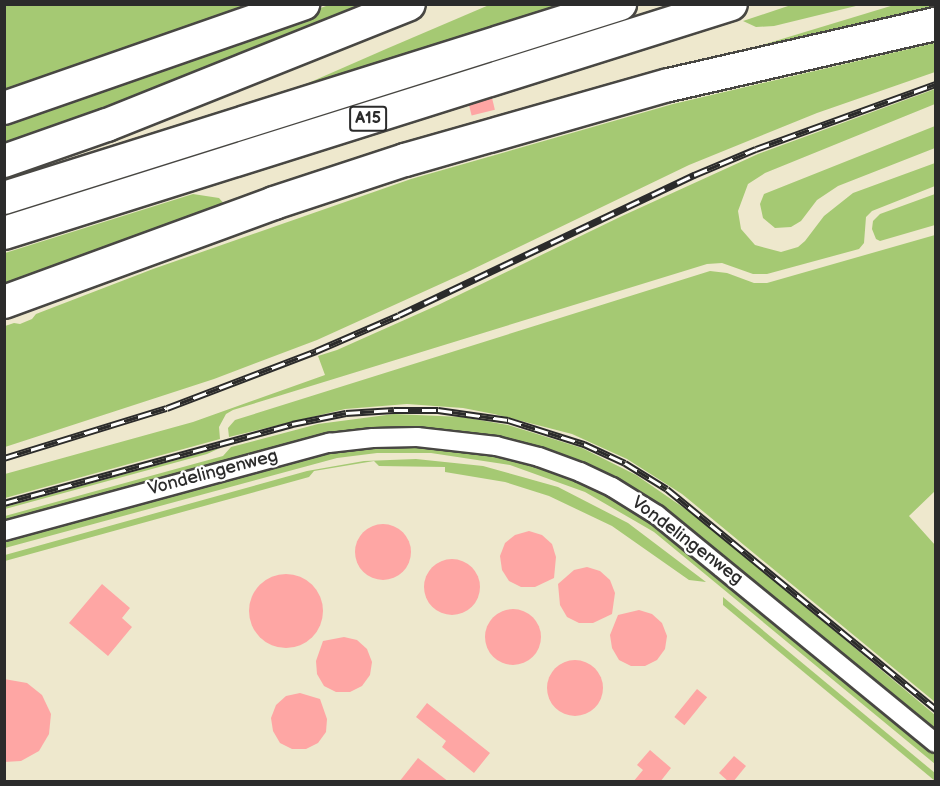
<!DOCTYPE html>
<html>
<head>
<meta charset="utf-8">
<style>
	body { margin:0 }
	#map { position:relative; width:940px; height:786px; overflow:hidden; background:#eee8cd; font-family:"Balsamiq Sans",sans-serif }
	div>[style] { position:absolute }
	.green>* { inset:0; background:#a5c973 }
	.building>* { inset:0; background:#fea6a4; transform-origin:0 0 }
	.round { border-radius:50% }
	.roads { filter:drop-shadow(2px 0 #484743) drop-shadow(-2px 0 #484743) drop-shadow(0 2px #484743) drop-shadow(0 -2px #484743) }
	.minor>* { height:18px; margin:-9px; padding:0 9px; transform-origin:9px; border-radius:9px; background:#fff }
	.motorway>* { height:32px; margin:-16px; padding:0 16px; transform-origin:16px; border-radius:16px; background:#fff }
	.rail>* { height:7px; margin-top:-3.5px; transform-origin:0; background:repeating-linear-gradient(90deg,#fff 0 14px,#2b2b2b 0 28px); box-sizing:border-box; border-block:2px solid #2b2b2b }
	span { translate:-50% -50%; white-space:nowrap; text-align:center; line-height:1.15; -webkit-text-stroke:4.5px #fff; paint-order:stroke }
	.shield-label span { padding:2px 4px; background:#fff; border:2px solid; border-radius:4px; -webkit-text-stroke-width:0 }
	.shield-label { font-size:16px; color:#2b2b2b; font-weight:700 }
	.street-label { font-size:18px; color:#2b2b2b }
	.frame { position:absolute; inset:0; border:6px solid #2b2b2b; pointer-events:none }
</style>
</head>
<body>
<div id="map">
	<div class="green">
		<i style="clip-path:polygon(794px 4px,860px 4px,860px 5px,774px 26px,756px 27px,743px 21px)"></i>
		<i style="clip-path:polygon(4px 5px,263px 5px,154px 43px,5px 90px)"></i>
		<i style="clip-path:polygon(329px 5px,363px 5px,231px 62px,5px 144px,5px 116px)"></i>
		<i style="clip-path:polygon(489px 5px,577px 5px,290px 91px,386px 49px)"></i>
		<i style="clip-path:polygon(894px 5px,935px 5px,935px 8px,739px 52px)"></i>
		<i style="clip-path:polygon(935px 43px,935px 72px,817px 113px,689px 165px,467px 272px,317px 340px,214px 379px,5px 447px,5px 326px,14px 323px,20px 324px,32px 319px,36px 314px,153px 269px,411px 179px,673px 104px)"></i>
		<i style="clip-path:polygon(935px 89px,935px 104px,765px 173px,748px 184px,738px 211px,741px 229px,755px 245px,781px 252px,798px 247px,805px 241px,824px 216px,853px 193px,935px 163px,935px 186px,872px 211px,866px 217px,864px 243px,859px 249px,767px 274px,753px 274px,722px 263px,707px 264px,233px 410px,226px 414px,219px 427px,220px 439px,5px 498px,5px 474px,193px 422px,325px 375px,318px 356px,337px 350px,438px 305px,622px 216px,758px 154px)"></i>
		<i style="clip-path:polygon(935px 126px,935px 148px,838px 186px,817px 200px,801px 221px,791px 227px,775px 228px,763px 218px,760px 204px,764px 194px)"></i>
		<i style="clip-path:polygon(193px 194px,219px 198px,225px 205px,5px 286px,5px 253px)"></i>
		<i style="clip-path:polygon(935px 194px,935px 225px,880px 241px,876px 239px,872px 229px,873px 221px,880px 214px)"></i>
		<i style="clip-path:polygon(935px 235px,935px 491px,909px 516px,935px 545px,935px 702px,682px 494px,627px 459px,572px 434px,494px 414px,463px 408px,407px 404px,345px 409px,229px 437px,228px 428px,235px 420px,710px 271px,727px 273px,754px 283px,767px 283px)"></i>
		<i style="clip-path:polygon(394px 414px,462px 417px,508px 425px,582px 448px,636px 475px,703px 521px,935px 715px,935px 733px,668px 512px,600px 472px,504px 439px,453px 431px,417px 429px,5px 523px,5px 516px,223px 456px,231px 447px,318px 424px)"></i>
		<i style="clip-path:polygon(404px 445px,495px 453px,561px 473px,638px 511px,694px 554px,935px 754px,935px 764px,654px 532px,585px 492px,510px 465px,431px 453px,377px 453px,337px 458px,5px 548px,5px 539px,336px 450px)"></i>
		<i style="clip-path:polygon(220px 448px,207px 454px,5px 509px,5px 507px)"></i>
		<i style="clip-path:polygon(416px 459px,483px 466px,558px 487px,628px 523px,706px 582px,689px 580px,612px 526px,549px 496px,505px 482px,445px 472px,445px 467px,379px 466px,374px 461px,314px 471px,309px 477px,5px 561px,5px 555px,307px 471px,364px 461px)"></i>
		<i style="clip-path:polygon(723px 597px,935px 773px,935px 781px,729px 610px,723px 605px)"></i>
	</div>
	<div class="building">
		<i style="left:492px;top:98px;width:12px;height:24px;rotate:76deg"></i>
		<i class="round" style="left:355px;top:524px;width:56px;height:56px"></i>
		<i style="clip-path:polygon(529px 531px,542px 535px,552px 544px,556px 557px,554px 578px,535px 587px,521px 587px,509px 581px,502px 570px,500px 556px,505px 543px,515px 535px)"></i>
		<i class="round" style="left:424px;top:559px;width:56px;height:56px"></i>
		<i style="clip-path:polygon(587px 567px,600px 571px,610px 580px,615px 593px,612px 614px,593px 623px,579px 623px,567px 617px,560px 605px,558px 584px,574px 570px)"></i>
		<i class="round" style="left:249px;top:574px;width:74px;height:74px"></i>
		<i style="clip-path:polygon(102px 584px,130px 608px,122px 618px,132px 627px,108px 656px,69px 623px)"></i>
		<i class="round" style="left:485px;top:609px;width:56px;height:56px"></i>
		<i style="clip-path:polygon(639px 610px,652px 614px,662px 623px,667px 636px,665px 649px,657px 660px,645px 666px,631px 666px,619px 660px,612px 648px,610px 635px,618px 615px)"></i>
		<i style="clip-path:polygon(344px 637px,357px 640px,367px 649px,372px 662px,370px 675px,362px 686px,350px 692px,336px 692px,324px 686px,317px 674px,316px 661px,323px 641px)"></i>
		<i class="round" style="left:547px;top:660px;width:56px;height:56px"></i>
		<i style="clip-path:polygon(4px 679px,27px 683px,42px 695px,51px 714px,49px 734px,39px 751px,21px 761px,4px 762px)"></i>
		<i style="left:697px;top:689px;width:13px;height:36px;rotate:39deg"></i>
		<i style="clip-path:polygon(300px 693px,320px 699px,327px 719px,326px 732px,318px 743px,306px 749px,292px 749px,280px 743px,273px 731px,271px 718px,276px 705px,286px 696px)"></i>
		<i style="clip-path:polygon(427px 703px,490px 753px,474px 773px,442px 747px,446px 741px,416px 717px)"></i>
		<i style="clip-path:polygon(650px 750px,671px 768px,660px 782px,633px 782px,643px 770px,637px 765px)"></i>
		<i style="clip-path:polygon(734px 756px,746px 766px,733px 782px,729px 782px,719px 773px)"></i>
		<i style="clip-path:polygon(418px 758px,449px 782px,399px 782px)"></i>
	</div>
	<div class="roads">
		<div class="minor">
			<i style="left:4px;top:531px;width:337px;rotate:-15.2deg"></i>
			<i style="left:329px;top:443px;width:44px;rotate:-6.5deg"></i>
			<i style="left:373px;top:438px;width:44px;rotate:-1.3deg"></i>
			<i style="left:417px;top:437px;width:80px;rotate:6.5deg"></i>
			<i style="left:496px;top:446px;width:44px;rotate:14.3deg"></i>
			<i style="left:539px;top:457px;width:44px;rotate:20.1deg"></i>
			<i style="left:580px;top:472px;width:35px;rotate:25deg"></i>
			<i style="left:612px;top:487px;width:53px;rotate:31.9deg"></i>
			<i style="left:657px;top:515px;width:360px;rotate:39.3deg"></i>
		</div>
		<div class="motorway">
			<i style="left:4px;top:108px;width:317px;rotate:-19.2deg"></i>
			<i style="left:4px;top:161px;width:109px;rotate:-19.3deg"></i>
			<i style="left:107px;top:125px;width:325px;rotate:-21.8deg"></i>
			<i style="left:4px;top:198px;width:646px;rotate:-17.48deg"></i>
			<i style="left:4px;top:233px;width:762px;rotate:-17.48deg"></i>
			<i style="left:4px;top:302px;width:288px;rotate:-20.1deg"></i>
			<i style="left:274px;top:203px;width:138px;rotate:-18.2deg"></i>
			<i style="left:405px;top:160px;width:274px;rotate:-15.9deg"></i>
			<i style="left:669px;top:85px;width:274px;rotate:-12.9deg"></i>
		</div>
	</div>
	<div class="rail">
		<i style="left:4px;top:458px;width:170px;rotate:-17.1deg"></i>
		<i style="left:167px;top:408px;width:160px;rotate:-20.9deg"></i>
		<i style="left:316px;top:351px;width:90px;rotate:-23.4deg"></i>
		<i style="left:399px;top:315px;width:327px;rotate:-25.4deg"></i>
		<i style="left:694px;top:175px;width:67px;rotate:-22.8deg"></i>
		<i style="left:756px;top:149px;width:191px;rotate:-19.9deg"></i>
		<i style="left:4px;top:503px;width:299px;rotate:-15.3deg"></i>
		<i style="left:292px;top:424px;width:55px;rotate:-11.5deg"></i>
		<i style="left:346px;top:413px;width:48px;rotate:-3.6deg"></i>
		<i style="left:394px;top:410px;width:44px"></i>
		<i style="left:438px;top:410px;width:71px;rotate:8.1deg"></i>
		<i style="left:508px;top:420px;width:80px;rotate:17.5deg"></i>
		<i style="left:584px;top:444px;width:45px;rotate:24.9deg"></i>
		<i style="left:625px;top:463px;width:49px;rotate:31.8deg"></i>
		<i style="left:667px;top:489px;width:348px;rotate:39.3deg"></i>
	</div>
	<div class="shield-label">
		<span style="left:368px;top:119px">A15</span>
	</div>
	<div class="street-label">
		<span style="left:213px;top:473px;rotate:-15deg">Vondelingenweg</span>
		<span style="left:687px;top:541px;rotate:37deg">Vondelingenweg</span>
	</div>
	<div class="frame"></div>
</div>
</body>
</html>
